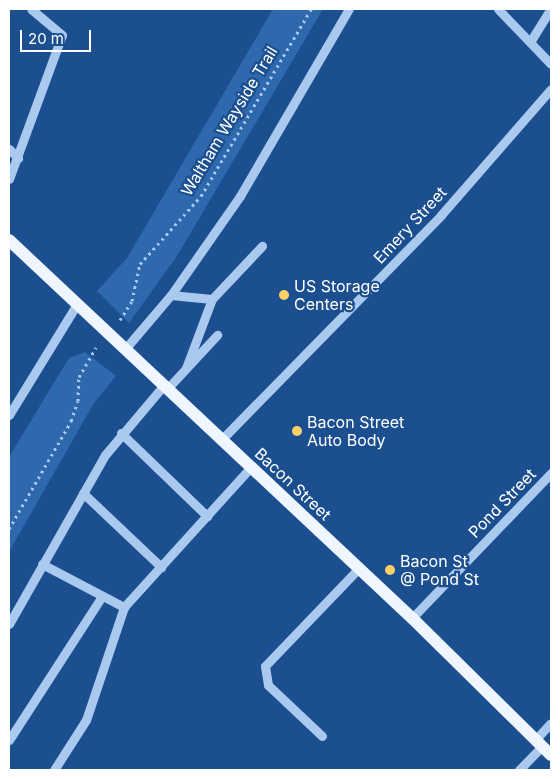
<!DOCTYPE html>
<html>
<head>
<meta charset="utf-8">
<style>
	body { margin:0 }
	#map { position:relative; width:560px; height:779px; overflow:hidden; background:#1b4f8f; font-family:Inter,sans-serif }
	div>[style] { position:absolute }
	.green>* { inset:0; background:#2e69ad }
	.path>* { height:3px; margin-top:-1.5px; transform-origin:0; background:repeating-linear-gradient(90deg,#a9c9ee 0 2.5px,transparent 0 6.5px) }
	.minor>* { height:9px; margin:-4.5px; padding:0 4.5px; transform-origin:4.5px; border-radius:4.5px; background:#a9c9ee }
	.major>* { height:12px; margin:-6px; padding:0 6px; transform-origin:6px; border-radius:6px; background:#f0f6ff }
	.dots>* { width:14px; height:14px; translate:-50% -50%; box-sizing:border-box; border:2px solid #1b4f8f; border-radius:50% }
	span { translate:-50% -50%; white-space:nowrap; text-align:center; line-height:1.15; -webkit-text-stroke:4.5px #1b4f8f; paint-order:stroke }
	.street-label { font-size:16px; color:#fff }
	.poi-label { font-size:16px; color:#fff }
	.left { translate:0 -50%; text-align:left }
	.frame { position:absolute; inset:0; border:10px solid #fff; pointer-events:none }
	.scale { position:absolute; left:20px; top:30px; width:71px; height:22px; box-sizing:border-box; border:2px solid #fff; border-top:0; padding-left:6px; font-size:15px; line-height:18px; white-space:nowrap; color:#fff; -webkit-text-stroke:4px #1b4f8f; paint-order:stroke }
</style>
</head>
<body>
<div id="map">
	<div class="green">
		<i style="clip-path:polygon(273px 9px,323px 9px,177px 256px,129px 323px,97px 291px,127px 258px)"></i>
		<i style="clip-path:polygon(85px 352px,116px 376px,94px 403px,9px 552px,9px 457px,69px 358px)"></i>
	</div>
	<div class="path">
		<i style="left:120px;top:320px;width:22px;rotate:-58deg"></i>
		<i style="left:132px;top:301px;width:38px;rotate:-78deg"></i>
		<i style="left:140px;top:264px;width:91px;rotate:-48.1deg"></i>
		<i style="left:201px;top:196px;width:217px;rotate:-59.5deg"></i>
		<i style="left:9px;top:529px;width:125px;rotate:-60.1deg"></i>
		<i style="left:71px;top:421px;width:21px;rotate:-71deg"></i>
		<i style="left:78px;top:401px;width:24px;rotate:-88deg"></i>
		<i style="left:79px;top:377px;width:34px;rotate:-60deg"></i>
	</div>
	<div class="minor">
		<i style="left:498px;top:9px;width:76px;rotate:46.1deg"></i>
		<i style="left:530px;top:42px;width:39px;rotate:-58deg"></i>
		<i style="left:9px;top:149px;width:13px;rotate:45deg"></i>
		<i style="left:9px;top:179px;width:153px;rotate:-69.8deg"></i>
		<i style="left:62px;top:35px;width:40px;rotate:-140deg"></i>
		<i style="left:171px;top:295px;width:41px;rotate:5.6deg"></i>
		<i style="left:125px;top:349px;width:71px;rotate:-49.6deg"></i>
		<i style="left:171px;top:295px;width:121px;rotate:-55.1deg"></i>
		<i style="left:240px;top:196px;width:216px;rotate:-59.8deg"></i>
		<i style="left:186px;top:368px;width:74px;rotate:-69.4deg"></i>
		<i style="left:212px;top:299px;width:73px;rotate:-46.7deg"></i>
		<i style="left:167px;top:389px;width:74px;rotate:-47.2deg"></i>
		<i style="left:9px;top:415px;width:130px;rotate:-58.5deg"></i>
		<i style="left:121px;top:433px;width:120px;rotate:44deg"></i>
		<i style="left:222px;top:439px;width:313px;rotate:-45.6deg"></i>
		<i style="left:441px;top:215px;width:167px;rotate:-48.9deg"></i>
		<i style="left:83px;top:493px;width:108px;rotate:43.5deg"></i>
		<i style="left:42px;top:564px;width:93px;rotate:27.7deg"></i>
		<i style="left:412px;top:618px;width:201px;rotate:-46.2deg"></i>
		<i style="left:9px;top:624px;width:194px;rotate:-60.4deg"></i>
		<i style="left:105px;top:455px;width:92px;rotate:-49.9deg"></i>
		<i style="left:322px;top:736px;width:74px;rotate:-136.6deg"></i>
		<i style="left:268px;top:685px;width:19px;rotate:-99deg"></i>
		<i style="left:265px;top:666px;width:136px;rotate:-46.2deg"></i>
		<i style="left:9px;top:740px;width:171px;rotate:-57.1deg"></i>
		<i style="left:535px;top:740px;width:23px;rotate:-47deg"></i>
		<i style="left:54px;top:770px;width:59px;rotate:-57.4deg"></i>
		<i style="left:86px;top:720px;width:119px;rotate:-71.4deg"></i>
		<i style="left:124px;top:607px;width:189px;rotate:-47.8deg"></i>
		<i style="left:519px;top:770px;width:33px;rotate:-46deg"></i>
	</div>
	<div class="major">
		<i style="left:9px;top:240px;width:553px;rotate:43.17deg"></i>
		<i style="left:412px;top:618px;width:195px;rotate:44.6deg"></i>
	</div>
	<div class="dots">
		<i style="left:284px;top:295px;background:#ffd166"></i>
		<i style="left:297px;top:431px;background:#ffd166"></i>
		<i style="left:390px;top:570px;background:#ffd166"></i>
	</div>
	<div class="street-label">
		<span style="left:229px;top:121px;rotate:-59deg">Waltham Wayside Trail</span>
		<span style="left:410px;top:225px;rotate:-47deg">Emery Street</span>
		<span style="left:293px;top:484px;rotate:43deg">Bacon Street</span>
		<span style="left:502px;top:503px;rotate:-46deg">Pond Street</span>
	</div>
	<div class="poi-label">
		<span class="left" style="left:294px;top:295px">US Storage<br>Centers</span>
		<span class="left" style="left:307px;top:431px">Bacon Street<br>Auto Body</span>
		<span class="left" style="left:400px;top:570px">Bacon St<br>@ Pond St</span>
	</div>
	<div class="frame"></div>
	<div class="scale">20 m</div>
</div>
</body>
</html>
